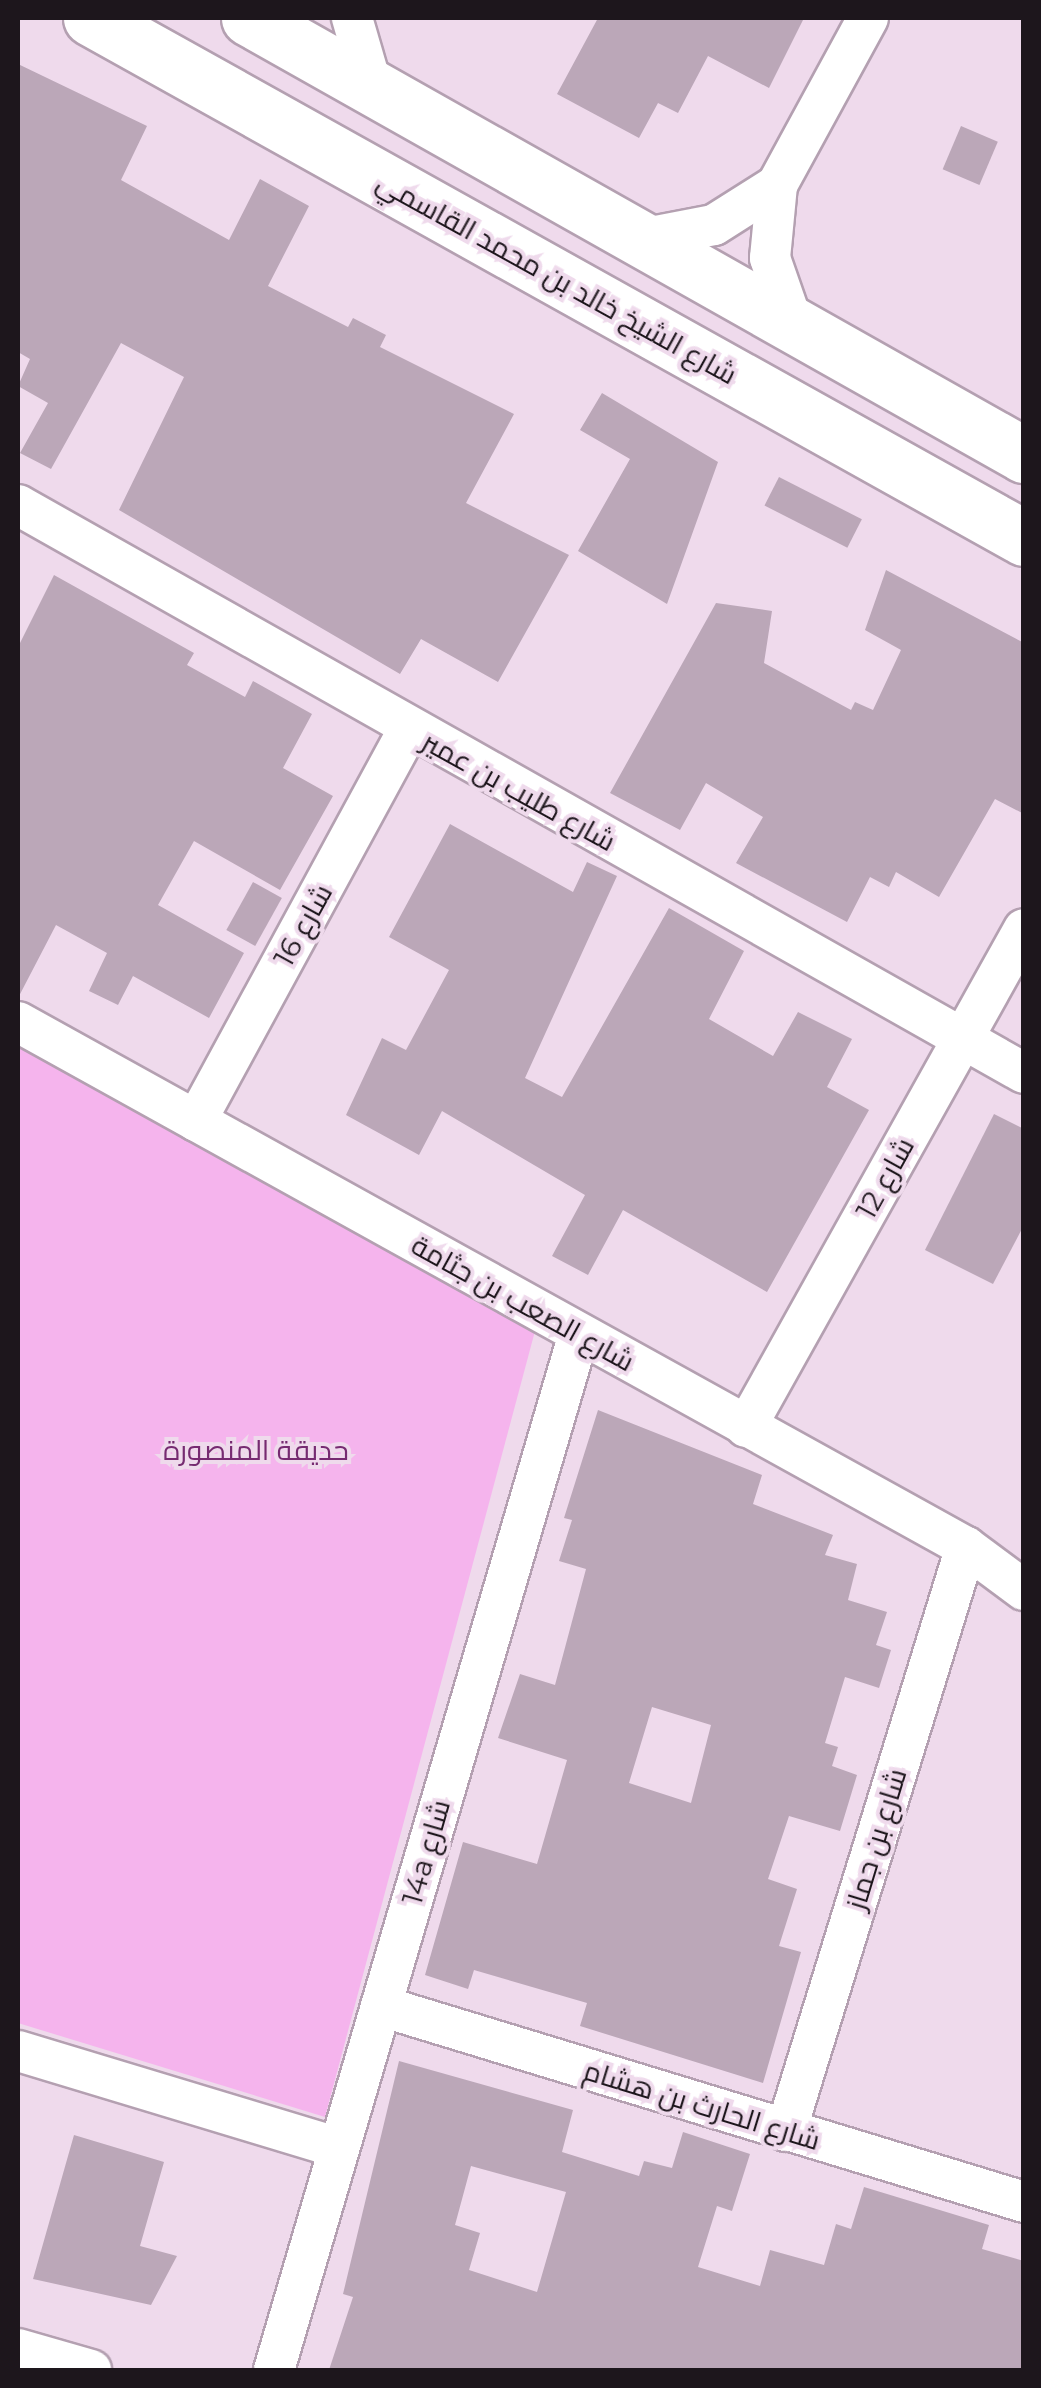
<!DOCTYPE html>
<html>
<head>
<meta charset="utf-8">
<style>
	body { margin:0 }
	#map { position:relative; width:1041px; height:2388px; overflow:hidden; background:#efdaec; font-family:Montserrat,Cairo,sans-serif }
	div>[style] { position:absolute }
	.green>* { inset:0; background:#f5b4ed }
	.building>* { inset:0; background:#bba7b8; transform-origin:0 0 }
	.roads { filter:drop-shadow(2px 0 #b4a0b1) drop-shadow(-2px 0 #b4a0b1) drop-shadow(0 2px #b4a0b1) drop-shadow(0 -2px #b4a0b1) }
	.minor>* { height:40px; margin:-20px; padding:0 20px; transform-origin:20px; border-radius:20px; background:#fff }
	.secondary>* { height:55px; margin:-27.5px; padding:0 27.5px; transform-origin:27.5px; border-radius:27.5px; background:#fff }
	span { translate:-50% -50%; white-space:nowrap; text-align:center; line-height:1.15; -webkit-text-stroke:8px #efdaec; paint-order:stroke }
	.street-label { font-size:28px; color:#1d161c }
	.park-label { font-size:28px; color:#762b71 }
	.frame { position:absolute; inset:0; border:20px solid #1d161c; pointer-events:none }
</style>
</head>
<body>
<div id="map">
	<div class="green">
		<i style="clip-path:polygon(18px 1045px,535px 1331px,325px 2117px,18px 2023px)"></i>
	</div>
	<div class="building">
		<i style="clip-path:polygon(598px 18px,804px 18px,769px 88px,708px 56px,678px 113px,658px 103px,639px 138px,557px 94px)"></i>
		<i style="clip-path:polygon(18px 64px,147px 126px,121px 180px,229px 240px,260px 179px,309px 206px,268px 286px,348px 327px,353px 318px,386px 335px,380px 347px,514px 414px,466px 503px,569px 555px,498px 682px,421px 639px,400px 674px,119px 510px,184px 377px,121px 343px,51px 469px,20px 453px,48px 403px,18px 386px,30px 359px,18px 352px)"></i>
		<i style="left:961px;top:126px;width:40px;height:47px;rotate:23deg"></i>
		<i style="clip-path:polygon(602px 393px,718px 462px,667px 604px,578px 551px,630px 459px,580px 430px)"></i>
		<i style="left:779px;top:477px;width:93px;height:32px;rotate:27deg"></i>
		<i style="clip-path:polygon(886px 570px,1024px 643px,1024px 814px,995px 799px,939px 897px,896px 872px,889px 887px,870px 877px,847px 922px,736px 863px,763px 817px,706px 783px,680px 830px,610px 793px,716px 603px,772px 611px,764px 663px,851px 710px,855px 702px,873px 710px,901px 650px,865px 630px)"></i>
		<i style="clip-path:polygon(54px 575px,194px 653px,187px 665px,245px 697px,253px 681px,312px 714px,283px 768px,333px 796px,280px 890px,194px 841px,158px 905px,244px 953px,209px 1018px,133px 976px,118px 1005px,89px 991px,107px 953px,56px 925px,18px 998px,18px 647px)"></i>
		<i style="clip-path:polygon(450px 824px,573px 892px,587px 862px,617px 876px,525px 1078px,562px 1097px,669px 908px,744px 951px,709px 1019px,773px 1056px,798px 1012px,852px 1039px,827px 1087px,869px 1110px,767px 1292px,623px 1210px,588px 1275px,552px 1256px,585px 1195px,442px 1111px,419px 1155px,346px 1115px,382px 1038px,406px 1050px,449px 970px,389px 937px)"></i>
		<i style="left:253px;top:882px;width:33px;height:55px;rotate:29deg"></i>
		<i style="clip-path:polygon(994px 1114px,1024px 1129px,1024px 1225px,993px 1284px,925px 1250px)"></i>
		<i style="clip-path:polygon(evenodd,598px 1410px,762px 1475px,753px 1504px,833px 1535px,825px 1555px,857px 1564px,848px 1600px,887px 1612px,876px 1645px,891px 1650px,879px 1688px,845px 1677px,825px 1743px,838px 1747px,832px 1766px,857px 1775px,840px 1831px,789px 1816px,768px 1879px,797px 1889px,779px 1946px,801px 1952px,763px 2083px,580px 2026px,587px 2003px,474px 1970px,468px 1989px,425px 1975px,463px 1842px,537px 1864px,567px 1760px,498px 1738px,520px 1674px,555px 1685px,586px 1569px,559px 1561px,572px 1520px,564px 1518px,598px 1410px,652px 1707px,711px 1725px,691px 1803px,629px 1783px,652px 1707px)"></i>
		<i style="clip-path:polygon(evenodd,399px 2061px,573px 2110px,562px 2152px,639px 2176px,644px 2161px,672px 2168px,683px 2132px,750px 2154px,732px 2211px,717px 2206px,698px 2267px,760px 2286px,770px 2250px,824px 2265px,836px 2224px,851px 2229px,864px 2187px,989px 2225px,982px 2249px,1024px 2261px,1024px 2370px,329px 2370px,353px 2297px,343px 2294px,399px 2061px,471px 2166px,566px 2192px,537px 2292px,469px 2270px,480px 2233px,455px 2225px,471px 2166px)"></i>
		<i style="clip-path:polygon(74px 2135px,164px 2162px,140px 2246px,177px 2256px,151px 2305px,33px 2279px)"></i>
	</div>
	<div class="roads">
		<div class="minor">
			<i style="left:352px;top:18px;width:72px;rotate:73.8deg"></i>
			<i style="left:641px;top:239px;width:74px;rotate:-10.9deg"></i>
			<i style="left:714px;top:225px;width:75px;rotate:-32.4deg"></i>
			<i style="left:794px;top:327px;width:73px;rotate:-109.2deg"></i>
			<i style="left:770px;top:258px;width:73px;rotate:-84.5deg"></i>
			<i style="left:777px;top:185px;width:190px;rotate:-61.4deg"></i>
			<i style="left:18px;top:505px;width:1155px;rotate:29.45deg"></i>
			<i style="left:18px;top:1022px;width:1084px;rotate:28.98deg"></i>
			<i style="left:966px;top:1547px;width:72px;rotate:36.6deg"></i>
			<i style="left:196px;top:1121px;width:446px;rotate:-61.5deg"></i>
			<i style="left:746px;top:1427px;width:570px;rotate:-60.83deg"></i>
			<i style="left:381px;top:2006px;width:672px;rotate:16.95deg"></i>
			<i style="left:18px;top:2051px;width:335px;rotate:16.8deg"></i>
			<i style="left:786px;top:2131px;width:611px;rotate:-72.87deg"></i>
			<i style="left:18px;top:2349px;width:76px;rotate:16deg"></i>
			<i style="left:274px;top:2370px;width:1080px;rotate:-73.6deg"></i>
		</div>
		<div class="secondary">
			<i style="left:91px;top:18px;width:1068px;rotate:29.13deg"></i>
			<i style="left:249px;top:18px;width:890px;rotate:29.42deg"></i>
		</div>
	</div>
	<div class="street-label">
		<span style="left:557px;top:278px;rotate:29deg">شارع الشيخ خالد بن محمد القاسمي</span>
		<span style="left:519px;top:791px;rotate:29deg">شارع طليب بن عمير</span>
		<span style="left:303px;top:925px;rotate:-61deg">شارع 16</span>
		<span style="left:885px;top:1178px;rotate:-61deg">شارع 12</span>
		<span style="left:523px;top:1303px;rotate:29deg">شارع الصعب بن جثامة</span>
		<span style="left:876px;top:1839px;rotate:-73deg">شارع بن جماز</span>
		<span style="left:426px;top:1852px;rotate:-74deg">14a شارع</span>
		<span style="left:702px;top:2105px;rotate:17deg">شارع الحارث بن هشام</span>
	</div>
	<div class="park-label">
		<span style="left:256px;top:1450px">حديقة المنصورة</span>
	</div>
	<div class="frame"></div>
</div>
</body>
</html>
